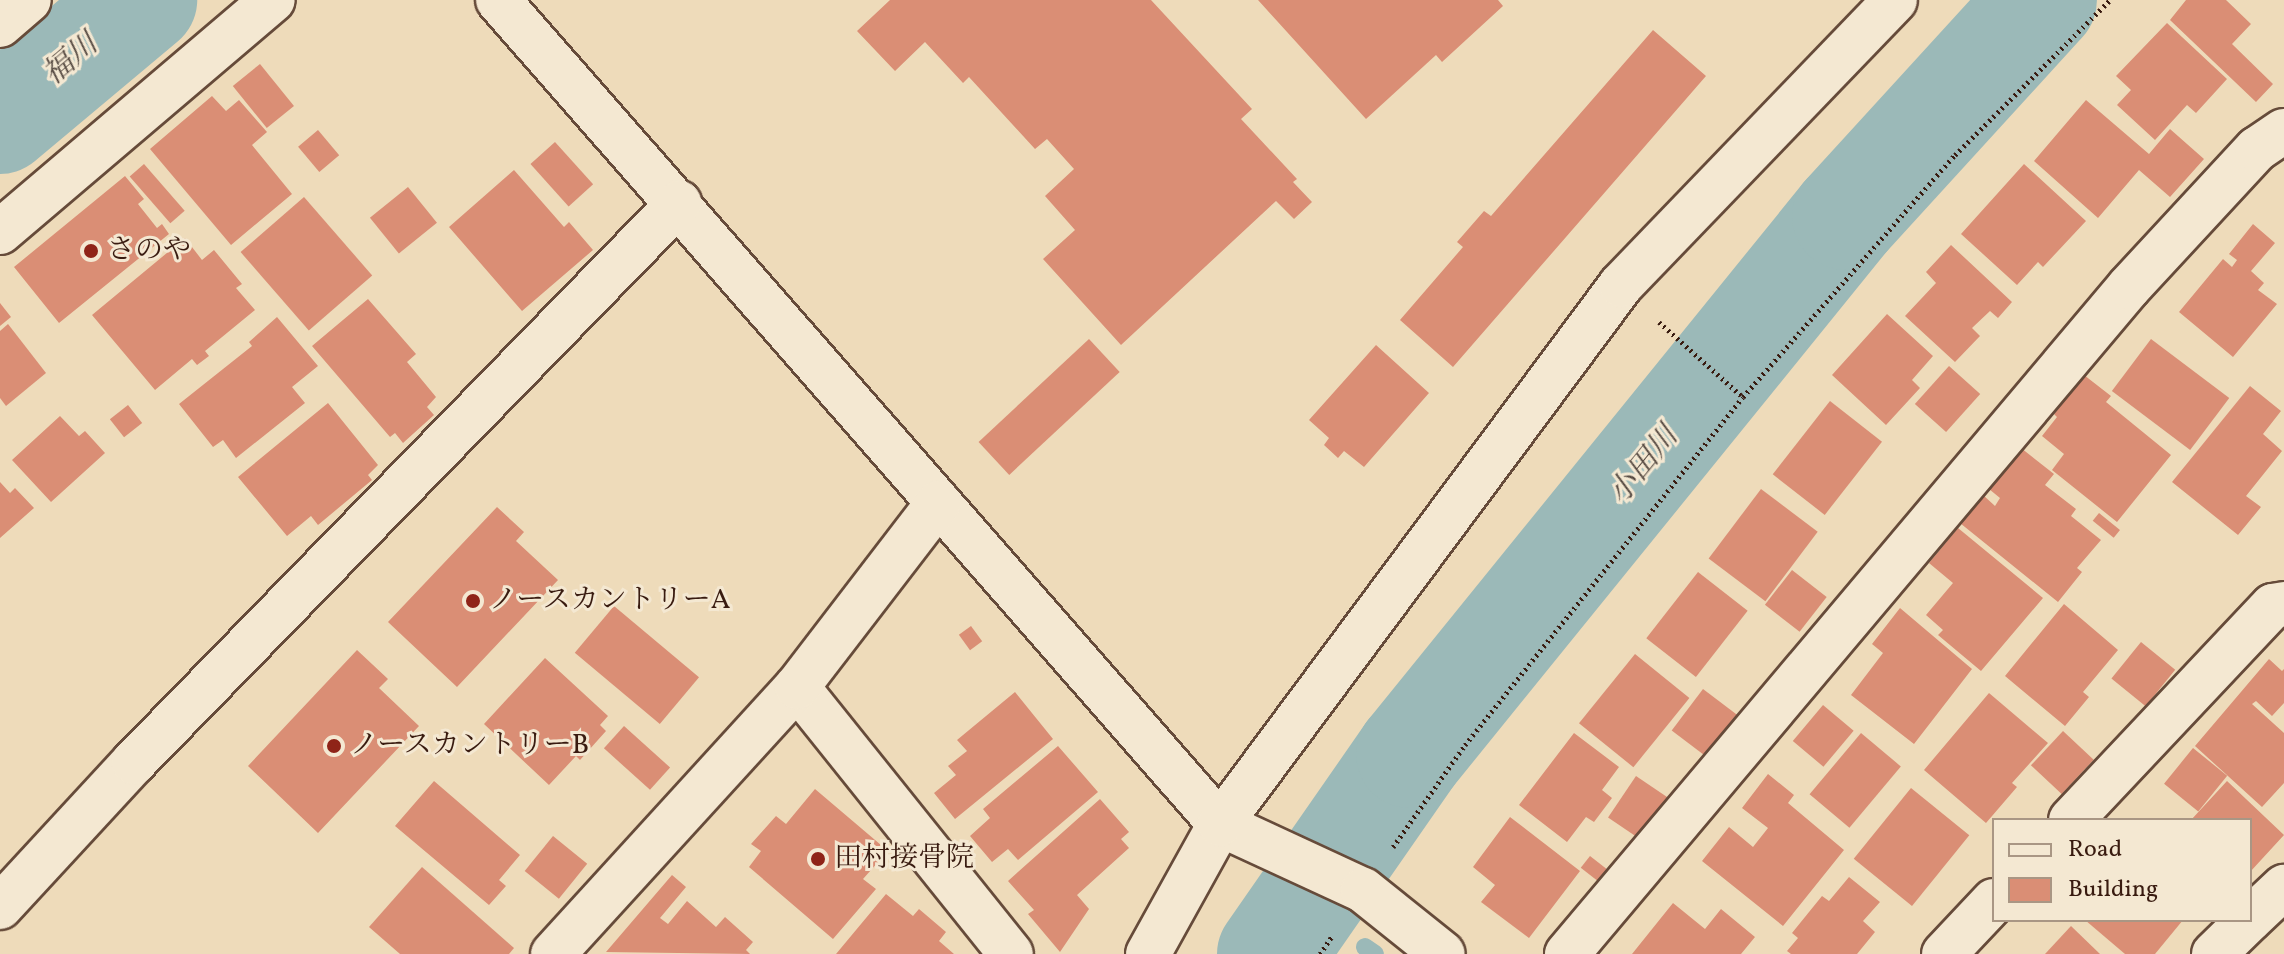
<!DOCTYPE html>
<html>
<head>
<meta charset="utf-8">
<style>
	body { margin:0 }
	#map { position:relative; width:2284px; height:954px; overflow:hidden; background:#eedbba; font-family:Vollkorn,"Noto Serif JP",serif }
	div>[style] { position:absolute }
	.stream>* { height:18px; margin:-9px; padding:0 9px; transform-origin:9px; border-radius:9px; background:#9bb9b8 }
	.river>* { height:108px; margin:-54px; padding:0 54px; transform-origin:54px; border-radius:54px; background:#9bb9b8 }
	.building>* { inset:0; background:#da8e75; transform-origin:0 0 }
	.path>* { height:5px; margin-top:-2.5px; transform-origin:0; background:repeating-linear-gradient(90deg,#391b10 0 2px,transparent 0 6px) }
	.roads { filter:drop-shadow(2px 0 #664b3a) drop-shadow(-2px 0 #664b3a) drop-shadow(0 2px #664b3a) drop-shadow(0 -2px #664b3a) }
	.minor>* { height:44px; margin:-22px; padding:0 22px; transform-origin:22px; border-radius:22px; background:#f4e8d2 }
	.dots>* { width:22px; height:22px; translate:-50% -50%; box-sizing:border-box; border:4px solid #f4e8d2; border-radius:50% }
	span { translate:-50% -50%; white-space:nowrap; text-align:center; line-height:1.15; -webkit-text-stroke:6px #f4e8d2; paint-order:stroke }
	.poi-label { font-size:28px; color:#391b10 }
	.left { translate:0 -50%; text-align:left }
	.water-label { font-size:30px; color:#564a42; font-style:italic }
	.legend { position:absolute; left:1992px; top:818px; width:260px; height:104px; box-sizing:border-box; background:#f4e8d2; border:2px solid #a99684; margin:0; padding:10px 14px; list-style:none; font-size:24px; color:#391b10 }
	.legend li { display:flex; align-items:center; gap:16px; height:40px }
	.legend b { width:40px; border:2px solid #a99684 }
</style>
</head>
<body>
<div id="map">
	<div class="stream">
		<i style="left:1299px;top:914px;width:25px;rotate:32deg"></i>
		<i style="left:1365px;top:947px;width:12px;rotate:35deg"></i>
	</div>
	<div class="river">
		<i style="left:0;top:120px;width:187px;rotate:-40deg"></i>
		<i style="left:1271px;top:954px;width:244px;rotate:-55.2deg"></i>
		<i style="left:1410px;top:754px;width:692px;rotate:-50.98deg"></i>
		<i style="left:1846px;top:216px;width:292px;rotate:-47.6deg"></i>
	</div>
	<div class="building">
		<i style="clip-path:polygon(890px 0,1151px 0,1252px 109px,1241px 119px,1297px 179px,1293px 182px,1312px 202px,1294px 219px,1276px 201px,1121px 345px,1043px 259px,1075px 230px,1045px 196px,1074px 169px,1047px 139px,1035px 149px,969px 77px,963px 83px,925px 42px,895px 71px,857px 31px)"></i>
		<i style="clip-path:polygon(1258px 0,1498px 0,1503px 6px,1442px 62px,1436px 55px,1366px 119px)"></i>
		<i style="clip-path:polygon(2186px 0,2226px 0,2251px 24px,2232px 44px,2273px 84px,2256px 102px,2170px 20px)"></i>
		<i style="clip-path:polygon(2167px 23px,2227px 79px,2196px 113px,2187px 105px,2155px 140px,2117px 105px,2131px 90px,2116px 76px)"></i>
		<i style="clip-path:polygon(1653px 30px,1706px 76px,1453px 367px,1400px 320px,1463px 247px,1457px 242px,1484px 211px,1491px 216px)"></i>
		<i style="left:260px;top:64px;width:54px;height:35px;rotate:51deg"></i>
		<i style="clip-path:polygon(212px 96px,226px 111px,239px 100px,267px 132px,252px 145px,292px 194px,231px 245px,150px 149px)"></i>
		<i style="clip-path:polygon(2086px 100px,2149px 154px,2170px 129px,2204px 159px,2170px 197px,2139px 170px,2098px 218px,2034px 161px)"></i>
		<i style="left:318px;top:130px;width:33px;height:26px;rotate:50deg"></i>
		<i style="left:555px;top:142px;width:57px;height:33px;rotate:48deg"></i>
		<i style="left:144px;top:164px;width:62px;height:19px;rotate:49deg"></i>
		<i style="clip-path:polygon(2024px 164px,2086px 221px,2043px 267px,2038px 262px,2017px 285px,1961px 234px)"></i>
		<i style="clip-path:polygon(514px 170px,564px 227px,569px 222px,593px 250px,522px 311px,449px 227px)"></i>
		<i style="clip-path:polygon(125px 176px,144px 199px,138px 204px,157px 228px,162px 224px,169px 234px,59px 323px,14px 267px)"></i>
		<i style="left:408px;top:187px;width:46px;height:49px;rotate:51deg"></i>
		<i style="left:304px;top:197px;width:104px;height:84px;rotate:49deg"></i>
		<i style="clip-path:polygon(2253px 224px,2275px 243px,2251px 271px,2264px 283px,2258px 290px,2277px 304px,2233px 357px,2179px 312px,2223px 259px,2232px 267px,2237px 260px,2229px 254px)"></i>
		<i style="clip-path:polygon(185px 238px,202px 260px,214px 250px,242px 284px,236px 288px,255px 310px,205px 351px,209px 356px,197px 365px,192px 359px,155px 390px,92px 315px)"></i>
		<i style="clip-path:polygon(1951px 245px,2012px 302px,1998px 318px,1990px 311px,1972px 328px,1980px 336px,1955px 362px,1905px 316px,1936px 283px,1926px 272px)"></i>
		<i style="clip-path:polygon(368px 299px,416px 354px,407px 362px,436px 397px,427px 407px,434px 415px,403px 443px,395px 433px,390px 437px,312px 346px)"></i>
		<i style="clip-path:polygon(0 303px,11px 317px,0 326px)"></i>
		<i style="clip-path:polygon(1887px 314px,1933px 356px,1912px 380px,1920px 388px,1886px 425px,1832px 375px)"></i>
		<i style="clip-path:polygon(277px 317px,318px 366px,292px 387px,305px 403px,236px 458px,223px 440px,213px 447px,179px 404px,252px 346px,249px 342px)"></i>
		<i style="clip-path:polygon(8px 324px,46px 373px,6px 406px,0 398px,0 331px)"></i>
		<i style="left:1089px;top:339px;width:45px;height:151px;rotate:47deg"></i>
		<i style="left:2151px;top:339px;width:98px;height:65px;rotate:37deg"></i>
		<i style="clip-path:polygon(1376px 345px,1429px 393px,1364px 467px,1344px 451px,1338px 458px,1324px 445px,1329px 438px,1309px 420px)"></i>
		<i style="left:1949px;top:366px;width:42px;height:51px;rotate:42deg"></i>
		<i style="clip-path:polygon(2084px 375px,2111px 396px,2106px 402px,2171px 455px,2117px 522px,2052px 470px,2064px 454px,2042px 436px,2057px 417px,2054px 414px)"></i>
		<i style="clip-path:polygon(2250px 386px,2281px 411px,2263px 434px,2282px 451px,2246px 496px,2261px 507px,2238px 535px,2172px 482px)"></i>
		<i style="left:1830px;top:401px;width:66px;height:93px;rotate:38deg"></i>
		<i style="clip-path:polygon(328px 403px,378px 465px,368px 475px,372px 480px,318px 525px,311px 516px,287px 536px,238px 477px)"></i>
		<i style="left:128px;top:405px;width:23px;height:23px;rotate:52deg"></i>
		<i style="clip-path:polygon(60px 416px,79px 436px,85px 431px,105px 453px,51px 502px,12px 460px)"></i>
		<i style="clip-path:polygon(2021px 448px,2054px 474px,2045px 485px,2076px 509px,2071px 516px,2101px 540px,2077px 568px,2082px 572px,2058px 602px,1960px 523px,1983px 495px,1995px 506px,2000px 498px,1989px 489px)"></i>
		<i style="clip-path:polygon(0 482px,10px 493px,15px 488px,34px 508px,0 538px)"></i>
		<i style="left:1761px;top:489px;width:71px;height:87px;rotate:37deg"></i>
		<i style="clip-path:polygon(497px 507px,524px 532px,516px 541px,558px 580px,457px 687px,388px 622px)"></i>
		<i style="left:2099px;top:513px;width:27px;height:10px;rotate:39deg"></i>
		<i style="clip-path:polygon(1958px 528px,2043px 598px,1981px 671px,1938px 635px,1943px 630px,1926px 615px,1953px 583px,1929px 563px)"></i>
		<i style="left:1792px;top:570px;width:44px;height:44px;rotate:38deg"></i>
		<i style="left:1698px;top:572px;width:63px;height:84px;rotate:38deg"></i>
		<i style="clip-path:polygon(2064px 604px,2118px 650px,2083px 692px,2089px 697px,2065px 726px,2005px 676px)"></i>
		<i style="left:614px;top:606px;width:111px;height:61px;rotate:40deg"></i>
		<i style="clip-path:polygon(1900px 608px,1972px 669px,1914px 744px,1851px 695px,1883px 653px,1872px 644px)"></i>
		<i style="left:971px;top:626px;width:19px;height:15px;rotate:54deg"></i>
		<i style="left:2141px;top:642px;width:44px;height:47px;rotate:39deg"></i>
		<i style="clip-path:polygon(357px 650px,388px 679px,379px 688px,419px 726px,318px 833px,248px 766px)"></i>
		<i style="left:1635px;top:654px;width:70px;height:89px;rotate:39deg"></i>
		<i style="clip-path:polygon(545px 658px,608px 716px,600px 725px,606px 731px,580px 760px,576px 756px,549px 785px,484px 724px)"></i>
		<i style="clip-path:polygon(2269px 659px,2282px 671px,2284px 669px,2284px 703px,2272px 716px,2256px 701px,2252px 704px,2284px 733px,2284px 783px,2262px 807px,2195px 746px)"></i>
		<i style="left:1703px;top:689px;width:43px;height:52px;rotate:37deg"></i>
		<i style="clip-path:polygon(1015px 692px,1053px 739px,955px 819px,934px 793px,956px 775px,948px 766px,967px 751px,957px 740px)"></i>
		<i style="clip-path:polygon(1989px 693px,2048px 743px,2012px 783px,2017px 787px,1986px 823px,1924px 770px)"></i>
		<i style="left:1823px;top:705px;width:40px;height:47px;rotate:40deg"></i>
		<i style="left:624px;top:726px;width:62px;height:30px;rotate:42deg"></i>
		<i style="left:2063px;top:731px;width:42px;height:47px;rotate:43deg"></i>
		<i style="clip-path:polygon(1574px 733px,1619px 767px,1602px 790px,1612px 798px,1594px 822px,1586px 817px,1567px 842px,1519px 805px)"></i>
		<i style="left:1861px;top:733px;width:52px;height:80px;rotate:40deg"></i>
		<i style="clip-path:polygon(1058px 746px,1098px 792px,1018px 860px,1008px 849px,992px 862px,970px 836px,990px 818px,983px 809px)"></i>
		<i style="left:2193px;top:748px;width:44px;height:46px;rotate:39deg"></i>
		<i style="clip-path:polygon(1768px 774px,1794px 795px,1788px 803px,1844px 850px,1783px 926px,1702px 861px,1729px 827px,1753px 847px,1768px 828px,1742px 808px)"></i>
		<i style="left:1636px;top:776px;width:41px;height:50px;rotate:34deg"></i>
		<i style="clip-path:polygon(434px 781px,520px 855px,499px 880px,506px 886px,489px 905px,395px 826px)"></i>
		<i style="clip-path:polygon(2227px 781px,2284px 835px,2250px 872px,2250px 820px,2191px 820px)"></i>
		<i style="left:1911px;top:788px;width:75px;height:91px;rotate:39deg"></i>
		<i style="clip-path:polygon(815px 789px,888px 851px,863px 879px,876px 889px,833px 939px,749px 867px,761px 851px,751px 844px,776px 816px,786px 824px)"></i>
		<i style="clip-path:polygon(1100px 799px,1129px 832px,1121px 839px,1129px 848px,1077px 895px,1089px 909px,1060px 952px,1028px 914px,1034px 910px,1008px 881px)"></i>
		<i style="clip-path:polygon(1510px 817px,1580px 871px,1529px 938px,1481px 902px,1495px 885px,1473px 867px)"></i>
		<i style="left:553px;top:836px;width:44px;height:45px;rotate:39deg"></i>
		<i style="left:1590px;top:856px;width:24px;height:15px;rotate:38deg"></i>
		<i style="clip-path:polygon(422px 867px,514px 948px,509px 954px,400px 954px,369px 927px)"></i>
		<i style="clip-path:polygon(672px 875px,686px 887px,660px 918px,668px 924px,687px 901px,716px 927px,725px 917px,753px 942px,746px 950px,750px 954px,606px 952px)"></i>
		<i style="clip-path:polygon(1849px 877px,1880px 902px,1863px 921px,1875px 932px,1857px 954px,1791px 954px,1787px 951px,1798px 938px,1792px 933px,1822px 896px,1829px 901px)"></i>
		<i style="clip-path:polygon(886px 894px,913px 916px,919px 909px,946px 932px,939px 941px,954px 954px,836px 954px)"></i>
		<i style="clip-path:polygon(1673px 903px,1705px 929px,1721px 909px,1755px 937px,1741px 954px,1632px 954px)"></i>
		<i style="clip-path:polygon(2085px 920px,2183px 920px,2155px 954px,2125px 954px)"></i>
		<i style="clip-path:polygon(2071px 926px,2100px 954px,2045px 954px)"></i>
	</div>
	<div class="path">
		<i style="left:1659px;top:322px;width:113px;rotate:41.8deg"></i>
		<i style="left:1393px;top:847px;width:125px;rotate:-54.8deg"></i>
		<i style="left:1465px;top:745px;width:445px;rotate:-51.4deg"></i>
		<i style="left:1743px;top:397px;width:322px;rotate:-48.8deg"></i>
		<i style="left:1955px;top:155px;width:219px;rotate:-45deg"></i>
		<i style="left:1320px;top:954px;width:23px;rotate:-56deg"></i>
	</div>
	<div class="roads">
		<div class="minor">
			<i style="left:498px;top:0;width:1096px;rotate:48.77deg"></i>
			<i style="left:1220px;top:824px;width:157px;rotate:24.8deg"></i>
			<i style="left:1363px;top:890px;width:102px;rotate:38.7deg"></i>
			<i style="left:0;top:25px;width:38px;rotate:-41deg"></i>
			<i style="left:0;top:232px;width:358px;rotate:-40.4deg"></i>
			<i style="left:797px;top:687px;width:342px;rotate:51.3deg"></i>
			<i style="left:2071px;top:820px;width:294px;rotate:-46.7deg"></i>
			<i style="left:2273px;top:606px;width:11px;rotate:-10deg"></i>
			<i style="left:0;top:907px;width:197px;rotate:-47.3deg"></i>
			<i style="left:134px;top:762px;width:781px;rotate:-45.73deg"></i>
			<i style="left:2250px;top:919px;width:47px;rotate:-43.3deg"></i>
			<i style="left:553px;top:954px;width:362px;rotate:-47.6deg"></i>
			<i style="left:797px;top:687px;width:232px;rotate:-52.5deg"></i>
			<i style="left:1148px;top:954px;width:149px;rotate:-61deg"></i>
			<i style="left:1220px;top:824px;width:672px;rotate:-53.35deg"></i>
			<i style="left:1621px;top:285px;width:395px;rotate:-46.1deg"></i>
			<i style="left:1567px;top:954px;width:872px;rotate:-49.88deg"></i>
			<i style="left:2129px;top:287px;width:188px;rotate:-47.2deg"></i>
			<i style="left:2257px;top:149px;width:32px;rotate:-34deg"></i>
			<i style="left:1944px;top:954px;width:73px;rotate:-46.7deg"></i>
			<i style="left:2214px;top:954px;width:49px;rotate:-44.2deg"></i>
		</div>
	</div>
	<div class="dots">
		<i style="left:91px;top:251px;background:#8f2418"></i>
		<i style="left:473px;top:601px;background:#8f2418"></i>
		<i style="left:334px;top:746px;background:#8f2418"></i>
		<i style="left:818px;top:859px;background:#8f2418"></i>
	</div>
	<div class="poi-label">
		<span class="left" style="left:107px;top:251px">さのや</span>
		<span class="left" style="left:489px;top:601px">ノースカントリーA</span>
		<span class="left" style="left:350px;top:746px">ノースカントリーB</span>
		<span class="left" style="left:834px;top:859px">田村接骨院</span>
	</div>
	<div class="water-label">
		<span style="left:71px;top:60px;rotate:-40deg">福川</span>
		<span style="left:1644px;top:466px;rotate:-51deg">小田川</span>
	</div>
	<ul class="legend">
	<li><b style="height:10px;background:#f4e8d2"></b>Road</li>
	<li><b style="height:22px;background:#da8e75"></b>Building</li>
	</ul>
</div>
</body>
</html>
